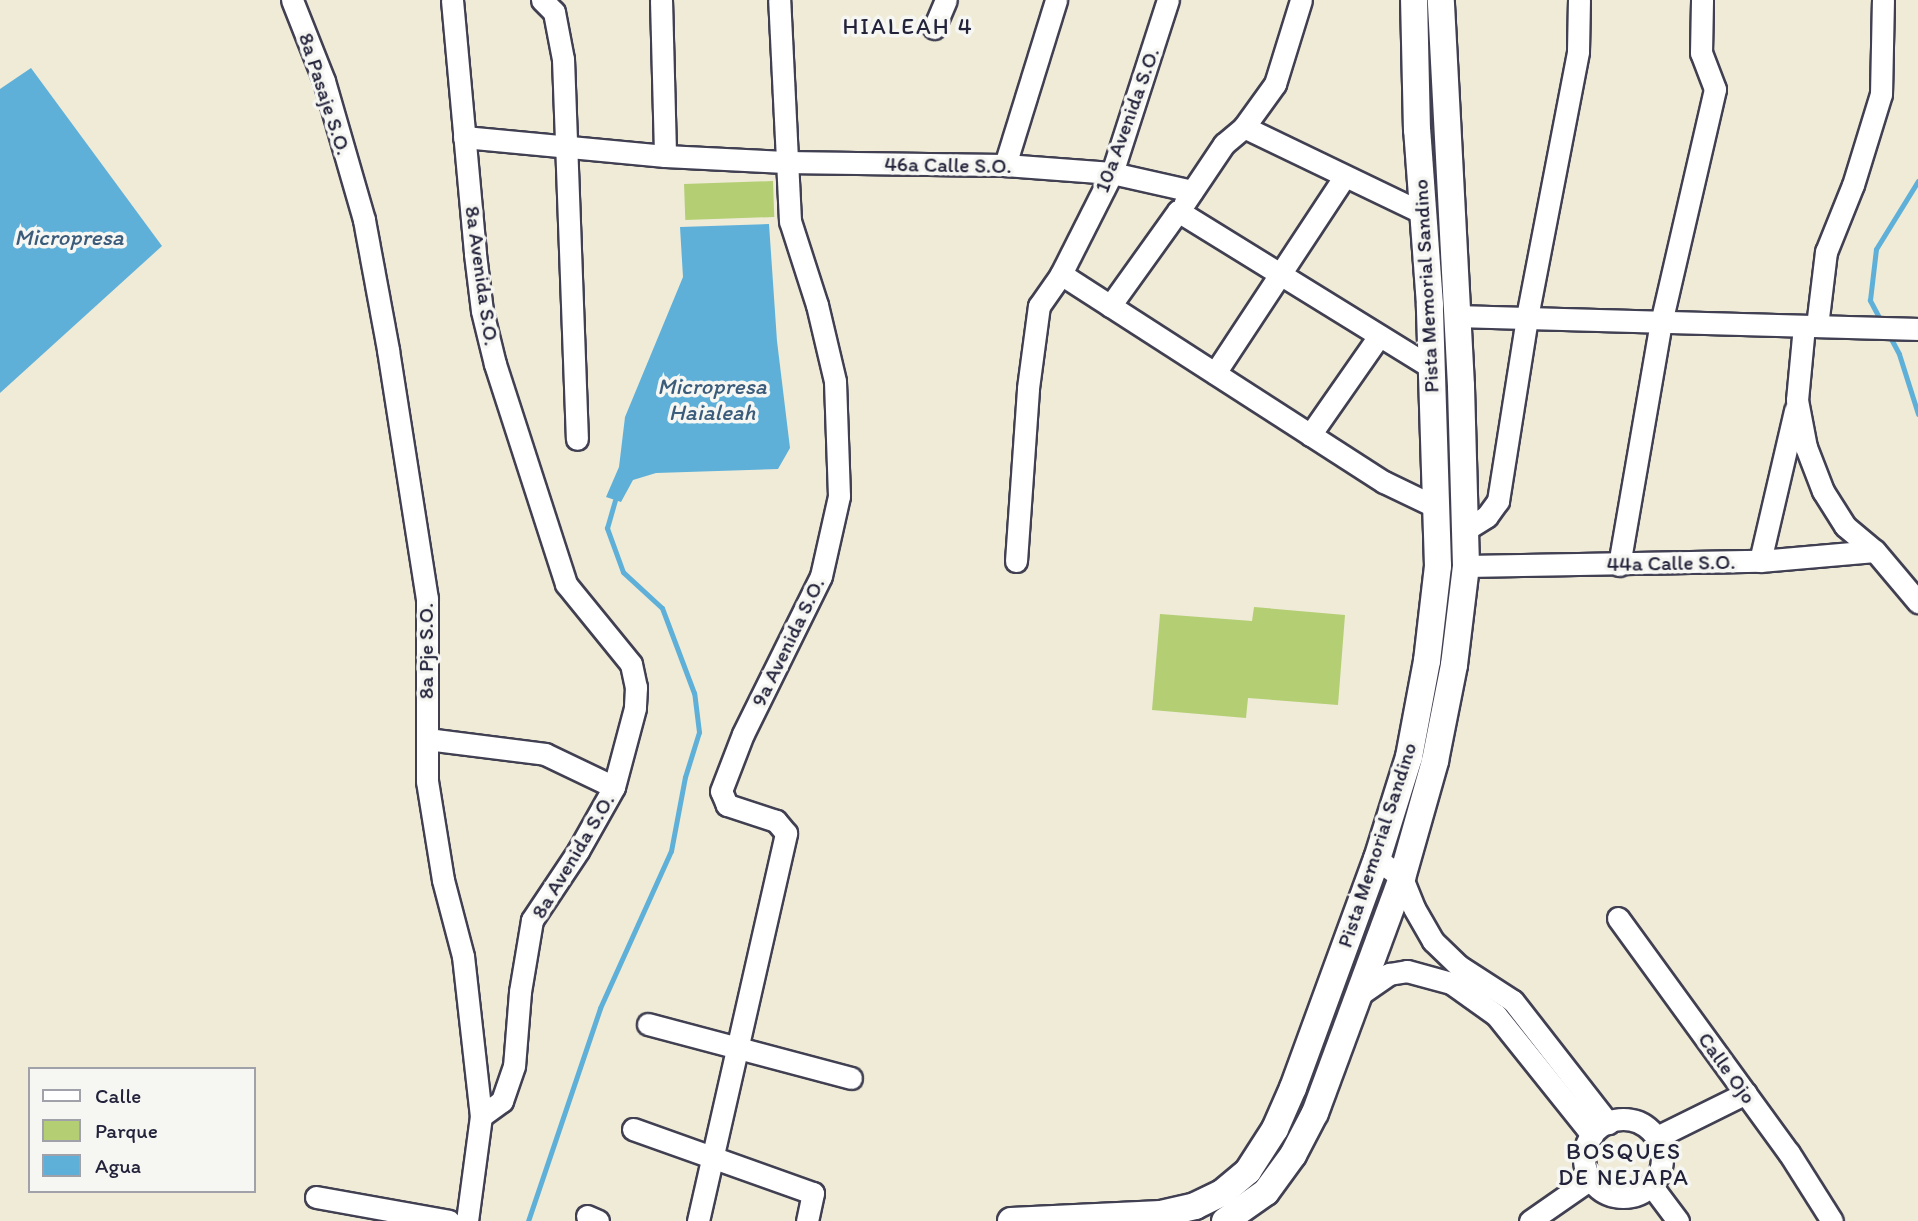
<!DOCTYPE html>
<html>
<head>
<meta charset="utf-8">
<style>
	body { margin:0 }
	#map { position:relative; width:1918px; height:1221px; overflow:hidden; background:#efebd7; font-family:Itim,sans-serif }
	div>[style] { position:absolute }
	.green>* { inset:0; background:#b4ce74; transform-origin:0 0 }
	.water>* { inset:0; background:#5eb0d9 }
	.stream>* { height:5px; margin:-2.5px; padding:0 2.5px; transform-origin:2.5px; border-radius:2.5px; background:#5eb0d9 }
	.roads { filter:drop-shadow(2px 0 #414052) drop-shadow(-2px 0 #414052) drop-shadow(0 2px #414052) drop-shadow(0 -2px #414052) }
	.minor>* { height:21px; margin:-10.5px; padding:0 10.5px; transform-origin:10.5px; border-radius:10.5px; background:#fff }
	.minor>.ring { margin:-10.5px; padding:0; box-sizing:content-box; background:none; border:21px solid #fff; border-radius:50% }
	.major>* { height:26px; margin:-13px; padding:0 13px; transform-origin:13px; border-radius:13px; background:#fff }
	span { translate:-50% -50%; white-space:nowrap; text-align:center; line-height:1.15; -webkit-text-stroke:7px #f6f6f2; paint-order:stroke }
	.street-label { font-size:21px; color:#22223b }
	.neighbourhood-label { font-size:23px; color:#22223b; letter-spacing:2px }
	.water-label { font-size:23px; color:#3a5b7a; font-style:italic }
	.legend { position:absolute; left:28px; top:1067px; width:228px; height:126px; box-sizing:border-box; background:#f6f6f2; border:2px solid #a1a1a9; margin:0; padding:9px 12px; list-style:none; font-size:21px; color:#22223b }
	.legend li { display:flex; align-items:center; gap:14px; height:35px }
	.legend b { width:35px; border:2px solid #a1a1a9 }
</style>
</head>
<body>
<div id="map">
	<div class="green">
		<i style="left:773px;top:181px;width:36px;height:89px;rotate:88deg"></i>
		<i style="clip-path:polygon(1254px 607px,1345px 615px,1338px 705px,1248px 698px,1246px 718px,1152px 710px,1160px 614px,1252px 621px)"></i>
	</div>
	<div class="water">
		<i style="clip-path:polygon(31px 68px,162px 246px,0 393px,0 89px)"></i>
		<i style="clip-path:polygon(769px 224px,777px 341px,790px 448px,778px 469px,656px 473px,633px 480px,621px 502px,606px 497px,619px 467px,625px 417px,683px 277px,680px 227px)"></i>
	</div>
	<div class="stream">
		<i style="left:1882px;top:323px;width:26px;rotate:-118deg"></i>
		<i style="left:1870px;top:300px;width:51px;rotate:-83.3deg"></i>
		<i style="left:1876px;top:249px;width:80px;rotate:-58.3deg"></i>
		<i style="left:1889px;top:335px;width:21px;rotate:62deg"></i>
		<i style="left:1899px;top:354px;width:63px;rotate:72.4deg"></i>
		<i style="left:528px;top:1221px;width:225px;rotate:-71.3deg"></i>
		<i style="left:600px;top:1008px;width:172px;rotate:-65.7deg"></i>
		<i style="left:671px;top:851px;width:75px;rotate:-79.3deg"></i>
		<i style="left:685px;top:777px;width:47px;rotate:-72.7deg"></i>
		<i style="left:699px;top:732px;width:39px;rotate:-97deg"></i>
		<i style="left:694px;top:693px;width:91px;rotate:-110.6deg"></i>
		<i style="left:662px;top:608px;width:53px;rotate:-137.3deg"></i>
		<i style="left:623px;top:572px;width:47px;rotate:-110deg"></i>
		<i style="left:607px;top:528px;width:29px;rotate:-74deg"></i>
	</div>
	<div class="roads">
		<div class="minor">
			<i style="left:292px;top:0;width:87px;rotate:68.4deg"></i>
			<i style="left:324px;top:81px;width:145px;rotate:73.9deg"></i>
			<i style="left:364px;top:220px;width:132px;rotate:79.5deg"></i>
			<i style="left:388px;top:350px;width:251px;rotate:81.1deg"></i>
			<i style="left:427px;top:598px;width:183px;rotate:90deg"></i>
			<i style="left:427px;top:781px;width:100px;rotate:80.8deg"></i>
			<i style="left:443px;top:880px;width:79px;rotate:75.3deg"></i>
			<i style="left:463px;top:956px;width:161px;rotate:83.6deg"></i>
			<i style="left:481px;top:1116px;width:106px;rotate:97.6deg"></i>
			<i style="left:452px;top:0;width:255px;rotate:84.8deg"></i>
			<i style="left:475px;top:254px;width:57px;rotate:83deg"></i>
			<i style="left:482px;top:311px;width:55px;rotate:76.2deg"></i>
			<i style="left:495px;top:364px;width:231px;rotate:72.1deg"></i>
			<i style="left:566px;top:584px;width:103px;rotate:50.9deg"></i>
			<i style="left:631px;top:664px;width:24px;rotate:78deg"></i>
			<i style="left:636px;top:687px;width:21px;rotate:93deg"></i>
			<i style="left:635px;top:708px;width:82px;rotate:104.9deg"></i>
			<i style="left:614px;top:787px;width:73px;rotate:119.4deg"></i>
			<i style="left:578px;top:851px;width:83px;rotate:123.7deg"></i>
			<i style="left:532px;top:920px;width:73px;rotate:99.5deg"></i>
			<i style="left:520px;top:992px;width:74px;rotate:94.6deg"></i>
			<i style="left:514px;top:1066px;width:37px;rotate:109deg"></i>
			<i style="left:502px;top:1101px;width:26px;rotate:144deg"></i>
			<i style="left:542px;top:0;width:17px;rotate:45deg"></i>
			<i style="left:554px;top:12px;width:48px;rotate:79.2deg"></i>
			<i style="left:563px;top:59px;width:380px;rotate:87.9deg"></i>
			<i style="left:661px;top:0;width:156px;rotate:88.5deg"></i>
			<i style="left:1301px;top:0;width:88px;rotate:107.2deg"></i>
			<i style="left:1275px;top:84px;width:53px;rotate:125.8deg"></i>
			<i style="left:1244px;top:127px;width:199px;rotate:25.7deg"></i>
			<i style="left:934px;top:28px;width:30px;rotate:-67deg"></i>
			<i style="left:464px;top:137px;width:202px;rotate:5.4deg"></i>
			<i style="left:665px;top:156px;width:120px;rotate:2.9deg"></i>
			<i style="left:785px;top:162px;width:220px;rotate:0.8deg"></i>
			<i style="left:1005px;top:165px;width:107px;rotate:4.3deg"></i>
			<i style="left:1112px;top:173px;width:82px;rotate:12.7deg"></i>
			<i style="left:1005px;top:165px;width:173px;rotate:-72.8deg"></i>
			<i style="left:1185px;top:202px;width:70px;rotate:-56.1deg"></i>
			<i style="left:1224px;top:144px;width:26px;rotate:-40deg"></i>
			<i style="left:1061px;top:274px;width:384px;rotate:32.8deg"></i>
			<i style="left:1384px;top:482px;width:58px;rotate:25.7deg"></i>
			<i style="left:1110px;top:306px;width:117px;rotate:-54.4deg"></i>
			<i style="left:1178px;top:211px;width:299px;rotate:31.7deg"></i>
			<i style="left:1457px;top:316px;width:461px;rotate:1.6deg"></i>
			<i style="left:1804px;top:326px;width:74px;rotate:95.4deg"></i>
			<i style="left:1797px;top:400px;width:48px;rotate:79.2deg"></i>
			<i style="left:1806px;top:447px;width:47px;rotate:68.9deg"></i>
			<i style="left:1823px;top:491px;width:41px;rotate:57.8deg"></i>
			<i style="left:1845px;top:526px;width:39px;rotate:40deg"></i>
			<i style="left:1875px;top:551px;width:67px;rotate:49.9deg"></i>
			<i style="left:1817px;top:326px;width:75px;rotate:-83.1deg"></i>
			<i style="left:1826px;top:252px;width:72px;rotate:-68.1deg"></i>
			<i style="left:1853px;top:185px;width:95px;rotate:-72.9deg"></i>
			<i style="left:1881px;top:94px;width:94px;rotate:-88.8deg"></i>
			<i style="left:1215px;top:373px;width:235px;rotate:-56.6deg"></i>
			<i style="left:1310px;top:435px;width:121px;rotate:-55.1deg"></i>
			<i style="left:1465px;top:530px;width:26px;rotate:-32deg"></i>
			<i style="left:1487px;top:516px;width:19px;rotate:-54deg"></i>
			<i style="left:1498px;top:501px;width:186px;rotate:-81deg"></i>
			<i style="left:1527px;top:317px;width:271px;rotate:-79.1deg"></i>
			<i style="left:1578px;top:51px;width:51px;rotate:-88.9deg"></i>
			<i style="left:1016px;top:561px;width:173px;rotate:-86deg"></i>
			<i style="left:1028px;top:388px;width:83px;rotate:-82.4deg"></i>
			<i style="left:1039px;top:306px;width:39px;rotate:-55deg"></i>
			<i style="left:1061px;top:274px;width:113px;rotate:-63.2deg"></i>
			<i style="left:1112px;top:173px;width:182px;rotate:-72.1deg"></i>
			<i style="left:1760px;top:561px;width:155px;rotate:-76.9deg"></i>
			<i style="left:1619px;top:565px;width:246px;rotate:-80.2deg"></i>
			<i style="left:1661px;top:323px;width:240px;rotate:-77deg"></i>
			<i style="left:1715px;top:89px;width:39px;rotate:-111deg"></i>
			<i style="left:1701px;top:53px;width:53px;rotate:-88.9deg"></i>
			<i style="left:1466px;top:566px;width:294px;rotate:-1deg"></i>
			<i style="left:1760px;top:561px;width:115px;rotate:-5deg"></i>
			<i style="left:427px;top:739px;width:119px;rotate:7.2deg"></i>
			<i style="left:545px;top:754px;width:76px;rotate:25.6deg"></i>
			<i style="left:1377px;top:859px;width:31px;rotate:37deg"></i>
			<i style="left:1402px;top:878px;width:32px;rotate:68deg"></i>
			<i style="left:1414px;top:908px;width:38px;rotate:60deg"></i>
			<i style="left:1433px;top:941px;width:36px;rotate:44deg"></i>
			<i style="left:1459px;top:966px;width:64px;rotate:32.9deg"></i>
			<i style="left:1513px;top:1001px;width:155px;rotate:52.1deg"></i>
			<i style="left:1618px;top:918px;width:291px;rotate:54deg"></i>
			<i style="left:1789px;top:1153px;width:80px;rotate:57.7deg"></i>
			<i style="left:1359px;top:995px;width:37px;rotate:-35deg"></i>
			<i style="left:1389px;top:974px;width:18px;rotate:-9deg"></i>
			<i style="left:1407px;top:971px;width:46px;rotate:15.3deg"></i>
			<i style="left:1451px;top:983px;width:55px;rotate:35.4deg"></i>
			<i style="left:1496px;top:1015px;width:154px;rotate:51.3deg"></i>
			<i style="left:648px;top:1024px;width:210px;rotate:14.9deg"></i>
			<i class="ring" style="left:1584px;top:1119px;width:57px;height:57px"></i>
			<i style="left:633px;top:1129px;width:191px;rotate:19.6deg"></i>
			<i style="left:813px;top:1193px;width:29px;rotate:102deg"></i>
			<i style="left:1657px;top:1137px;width:99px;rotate:-26.3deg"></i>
			<i style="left:1651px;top:1185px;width:45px;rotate:53.1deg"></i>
			<i style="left:316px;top:1197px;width:135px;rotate:10.2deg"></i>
			<i style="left:587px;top:1216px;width:12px;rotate:24deg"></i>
			<i style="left:698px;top:1221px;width:398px;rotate:-77.2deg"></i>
			<i style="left:786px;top:833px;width:16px;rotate:-130deg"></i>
			<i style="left:776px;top:821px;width:52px;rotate:-161.9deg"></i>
			<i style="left:727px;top:805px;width:15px;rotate:-113deg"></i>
			<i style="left:721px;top:791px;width:61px;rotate:-68.9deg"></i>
			<i style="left:743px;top:734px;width:176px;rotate:-63.7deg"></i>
			<i style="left:821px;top:576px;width:82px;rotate:-77.3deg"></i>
			<i style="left:839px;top:496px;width:115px;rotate:-92deg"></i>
			<i style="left:835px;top:381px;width:78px;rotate:-103.3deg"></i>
			<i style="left:817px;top:305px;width:88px;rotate:-107.8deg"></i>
			<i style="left:790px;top:221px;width:221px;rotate:-92.8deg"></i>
			<i style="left:1530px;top:1221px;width:72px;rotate:-34.8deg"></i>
		</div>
		<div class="major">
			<i style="left:1011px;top:1221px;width:150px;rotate:-2.7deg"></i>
			<i style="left:1161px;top:1214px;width:35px;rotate:-13deg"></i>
			<i style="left:1195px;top:1206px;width:30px;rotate:-26deg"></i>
			<i style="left:1222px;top:1193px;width:34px;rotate:-40deg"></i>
			<i style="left:1248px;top:1171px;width:50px;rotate:-57.3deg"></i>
			<i style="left:1275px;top:1129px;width:45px;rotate:-66.3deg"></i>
			<i style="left:1293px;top:1088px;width:244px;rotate:-69.9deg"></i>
			<i style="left:1377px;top:859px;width:107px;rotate:-72.6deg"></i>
			<i style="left:1409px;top:757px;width:98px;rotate:-79.4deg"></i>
			<i style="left:1427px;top:661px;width:96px;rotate:-83.4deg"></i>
			<i style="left:1438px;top:566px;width:261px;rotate:-91.8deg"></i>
			<i style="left:1430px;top:305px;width:175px;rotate:-94.2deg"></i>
			<i style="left:1417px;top:130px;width:130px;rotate:-91.3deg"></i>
			<i style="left:1225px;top:1221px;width:50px;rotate:-35.3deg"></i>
			<i style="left:1266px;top:1192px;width:46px;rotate:-53.9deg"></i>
			<i style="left:1293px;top:1155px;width:47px;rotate:-62.4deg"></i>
			<i style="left:1315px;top:1113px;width:251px;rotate:-69.7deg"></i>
			<i style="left:1402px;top:878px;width:122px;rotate:-74.2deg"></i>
			<i style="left:1435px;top:761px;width:98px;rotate:-78.8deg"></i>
			<i style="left:1454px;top:665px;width:100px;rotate:-83.1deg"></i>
			<i style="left:1466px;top:566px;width:180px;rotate:-91.6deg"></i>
			<i style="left:1461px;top:386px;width:387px;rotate:-93deg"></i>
		</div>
	</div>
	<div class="street-label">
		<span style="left:325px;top:94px;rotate:72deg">8a Pasaje S.O.</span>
		<span style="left:1127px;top:120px;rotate:-70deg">10a Avenida S.O.</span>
		<span style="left:948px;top:165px;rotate:1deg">46a Calle S.O.</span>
		<span style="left:482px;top:276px;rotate:82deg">8a Avenida S.O.</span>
		<span style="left:1426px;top:286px;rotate:-93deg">Pista Memorial Sandino</span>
		<span style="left:1671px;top:563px;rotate:-1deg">44a Calle S.O.</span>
		<span style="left:788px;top:642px;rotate:-64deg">9a Avenida S.O.</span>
		<span style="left:426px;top:651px;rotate:-90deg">8a Pje S.O.</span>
		<span style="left:1377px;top:845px;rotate:-72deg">Pista Memorial Sandino</span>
		<span style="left:573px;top:856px;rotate:-59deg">8a Avenida S.O.</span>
		<span style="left:1727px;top:1068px;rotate:54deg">Calle Ojo</span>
	</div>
	<div class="neighbourhood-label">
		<span style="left:908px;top:26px">HIALEAH 4</span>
		<span style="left:1624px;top:1164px">BOSQUES<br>DE NEJAPA</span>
	</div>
	<div class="water-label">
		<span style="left:69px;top:237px">Micropresa</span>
		<span style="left:712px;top:399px">Micropresa<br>Haialeah</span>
	</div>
	<ul class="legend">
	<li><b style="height:9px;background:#fff"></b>Calle</li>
	<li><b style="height:19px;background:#b4ce74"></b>Parque</li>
	<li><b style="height:19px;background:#5eb0d9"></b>Agua</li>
	</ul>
</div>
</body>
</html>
